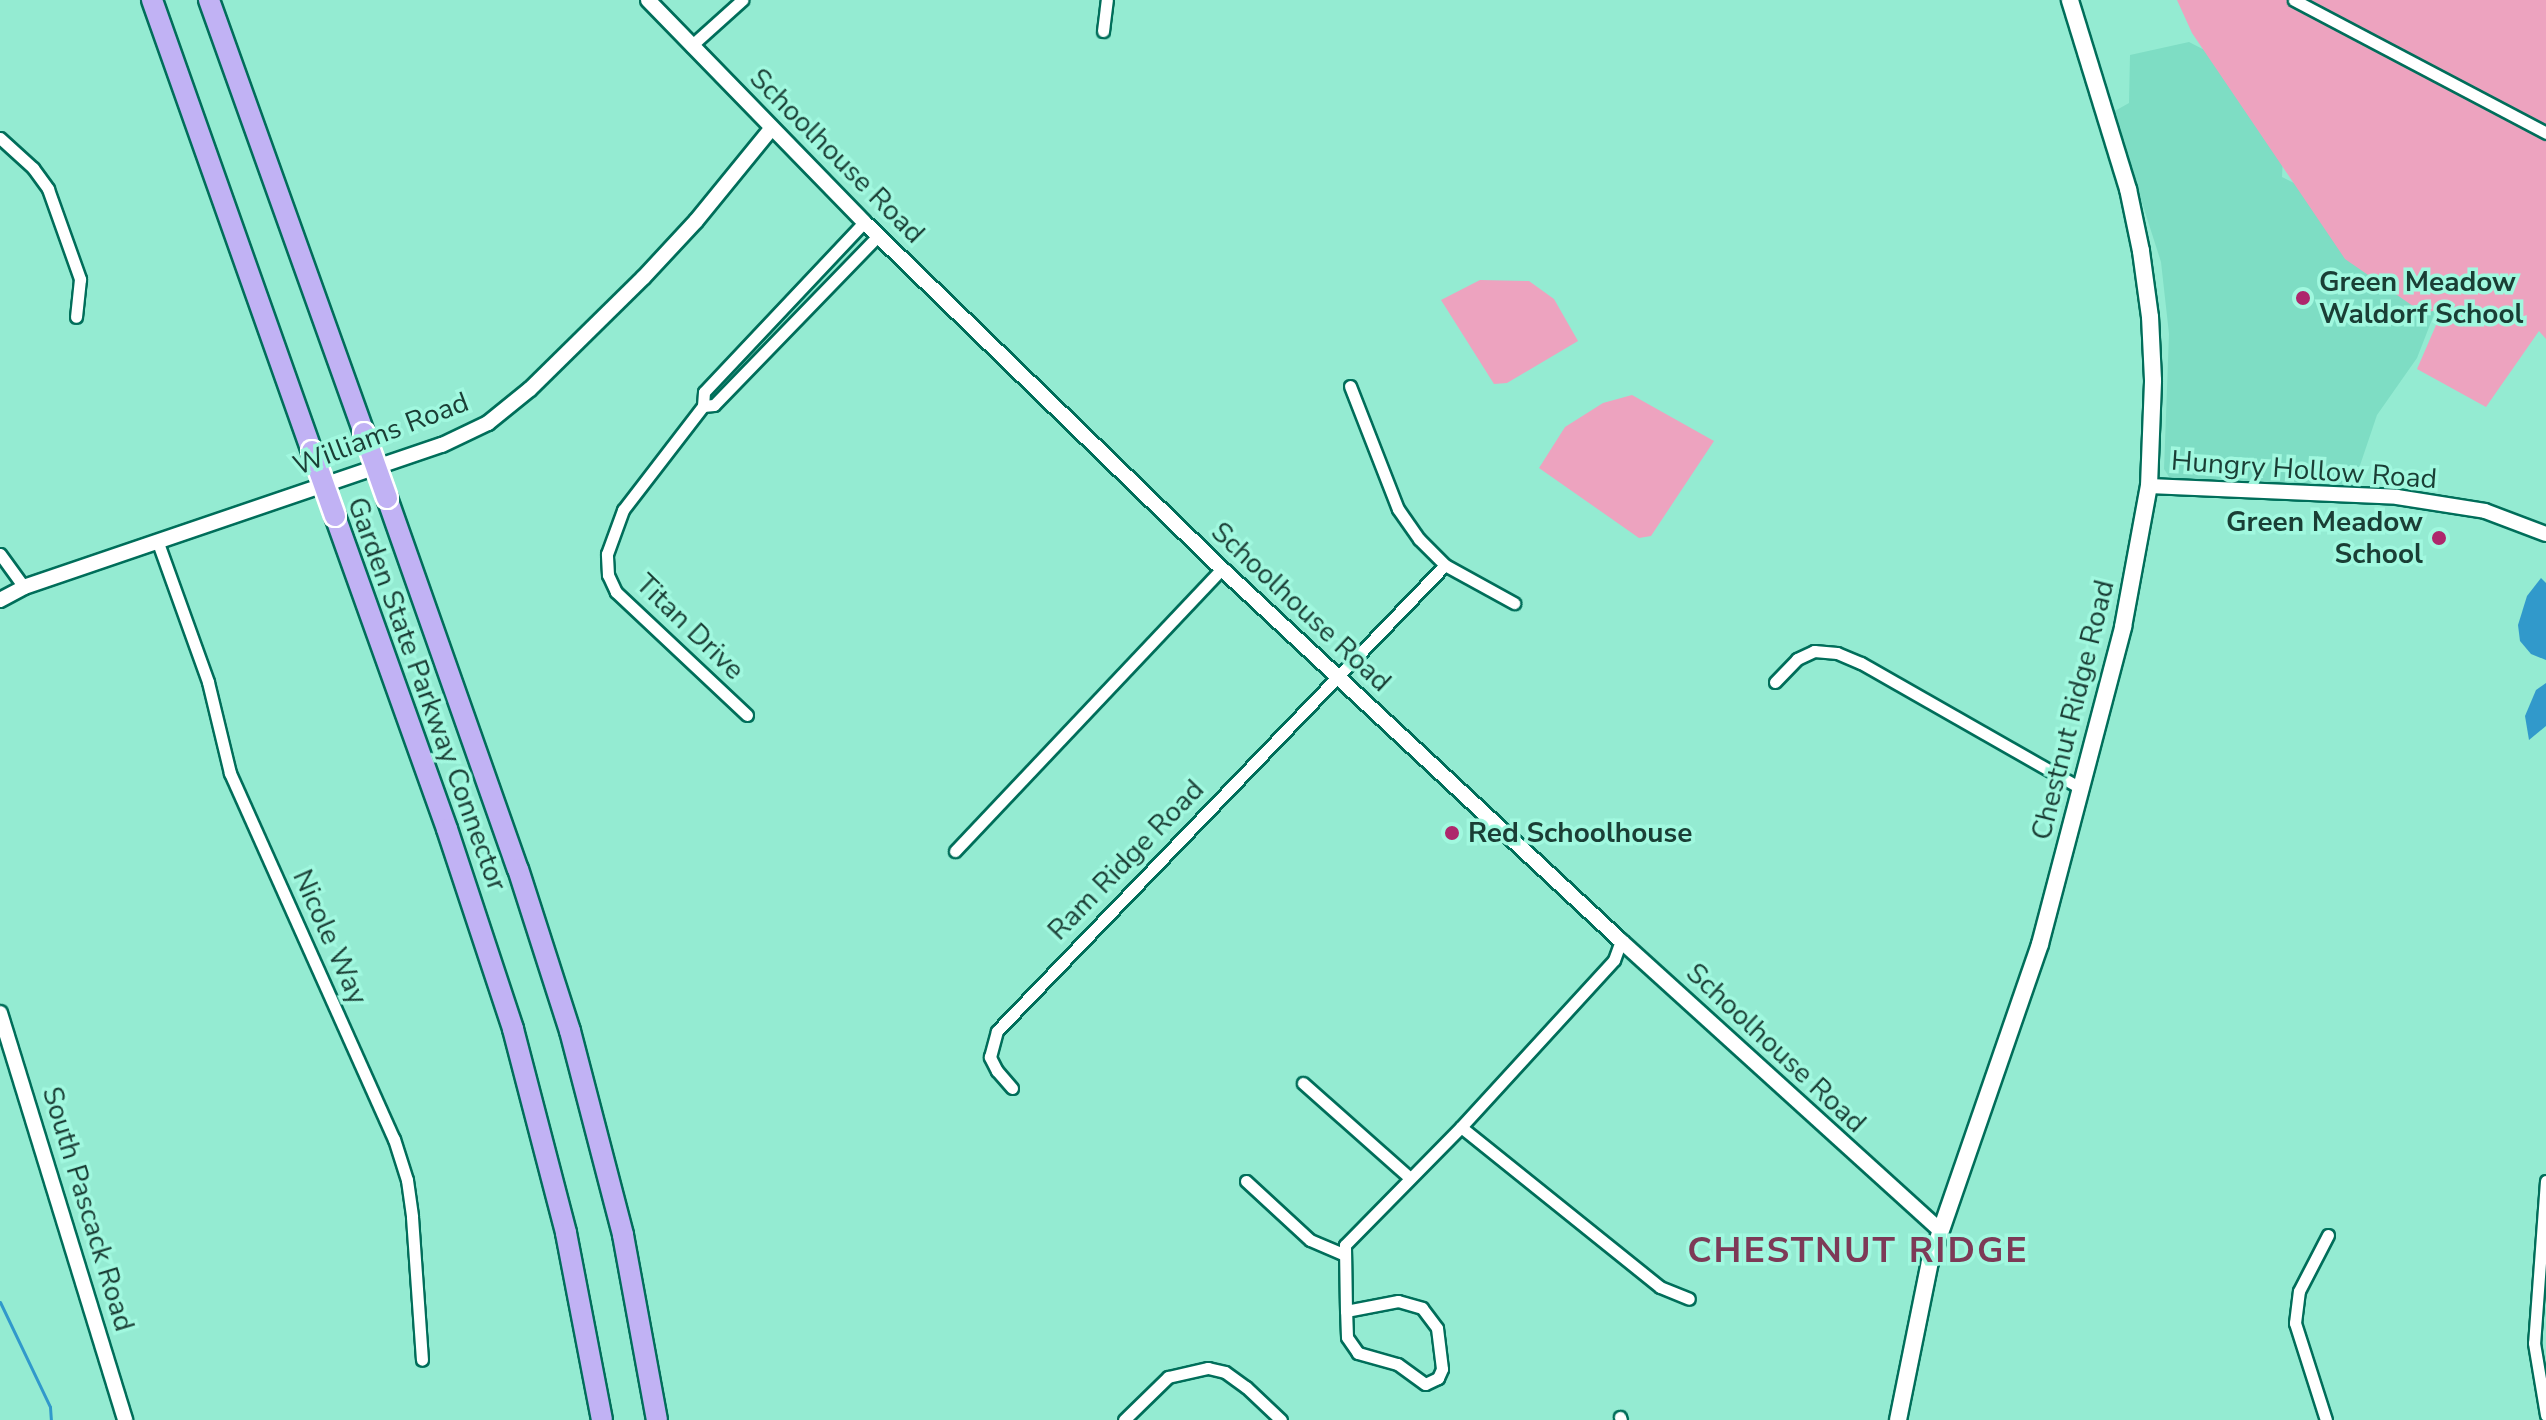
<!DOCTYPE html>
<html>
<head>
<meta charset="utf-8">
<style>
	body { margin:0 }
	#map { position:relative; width:2546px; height:1420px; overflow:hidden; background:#94ebd2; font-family:"Nunito Sans",sans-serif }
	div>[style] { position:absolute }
	.built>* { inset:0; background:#7eddc4 }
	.green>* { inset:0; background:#eda3bf }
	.water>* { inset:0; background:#3199cb }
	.stream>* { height:3px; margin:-1.5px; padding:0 1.5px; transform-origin:1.5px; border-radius:1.5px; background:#3199cb }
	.roads { filter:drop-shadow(2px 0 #006e5a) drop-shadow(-2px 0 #006e5a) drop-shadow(0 2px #006e5a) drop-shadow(0 -2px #006e5a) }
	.minor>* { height:11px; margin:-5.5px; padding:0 5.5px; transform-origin:5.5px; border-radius:5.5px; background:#fff }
	.tertiary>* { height:14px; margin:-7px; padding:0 7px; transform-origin:7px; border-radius:7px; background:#fff }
	.secondary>* { height:16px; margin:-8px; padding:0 8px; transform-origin:8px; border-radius:8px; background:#fff }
	.motorway>* { height:20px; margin:-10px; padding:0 10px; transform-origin:10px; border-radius:10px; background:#c1b2f4 }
	.bridges { filter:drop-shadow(2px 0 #fff) drop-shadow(-2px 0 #fff) drop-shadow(0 2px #fff) drop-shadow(0 -2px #fff) }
	.motorway-bridge>* { height:20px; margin:-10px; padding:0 10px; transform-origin:10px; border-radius:10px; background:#c1b2f4 }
	.dots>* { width:22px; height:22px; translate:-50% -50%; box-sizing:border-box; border:4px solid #a1f8df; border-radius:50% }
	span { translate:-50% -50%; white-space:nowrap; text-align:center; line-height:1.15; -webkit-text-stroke:7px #a1f8df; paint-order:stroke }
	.street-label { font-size:28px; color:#1a3e35 }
	.poi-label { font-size:28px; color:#1a3e35; font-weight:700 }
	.left { translate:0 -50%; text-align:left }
	.right { translate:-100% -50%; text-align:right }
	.district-label { font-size:36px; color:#7d3a57; font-weight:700; letter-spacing:2px }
</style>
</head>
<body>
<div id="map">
	<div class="built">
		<i style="clip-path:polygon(2189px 42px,2286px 92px,2282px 177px,2359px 216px,2458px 253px,2417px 358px,2377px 415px,2352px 489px,2171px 480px,2164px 469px,2169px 334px,2161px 262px,2113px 112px,2129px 103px,2130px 55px)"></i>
	</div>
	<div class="green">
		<i style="clip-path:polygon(2177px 0,2546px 0,2546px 339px,2539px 331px,2486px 407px,2417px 369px,2443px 309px,2423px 313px,2345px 259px,2192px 33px)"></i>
		<i style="clip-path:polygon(1480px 280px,1529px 281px,1554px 299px,1578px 341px,1507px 383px,1494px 384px,1441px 300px)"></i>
		<i style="clip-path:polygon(1632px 395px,1714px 441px,1651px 536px,1639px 538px,1539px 468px,1565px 427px,1603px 403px)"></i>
	</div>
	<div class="water">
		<i style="clip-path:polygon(2541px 578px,2546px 583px,2546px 660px,2531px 654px,2520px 641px,2518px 625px,2527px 596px)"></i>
		<i style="clip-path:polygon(2546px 683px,2546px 726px,2529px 740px,2525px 716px,2536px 690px)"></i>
	</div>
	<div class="stream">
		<i style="left:0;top:1302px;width:116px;rotate:64.5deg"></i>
		<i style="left:50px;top:1407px;width:13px;rotate:86deg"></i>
	</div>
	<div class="roads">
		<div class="minor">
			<i style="left:2294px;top:0;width:285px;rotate:27.8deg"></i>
			<i style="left:1103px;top:31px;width:31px;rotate:-83deg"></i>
			<i style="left:691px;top:46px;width:69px;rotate:-42deg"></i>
			<i style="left:0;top:138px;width:45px;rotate:42.3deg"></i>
			<i style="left:33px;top:168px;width:26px;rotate:54deg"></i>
			<i style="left:48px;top:189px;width:96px;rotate:70.4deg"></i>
			<i style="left:80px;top:279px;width:38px;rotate:96deg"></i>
			<i style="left:1350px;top:386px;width:132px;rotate:68.7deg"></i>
			<i style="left:1398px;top:509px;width:37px;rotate:55deg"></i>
			<i style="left:1419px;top:539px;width:37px;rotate:45deg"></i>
			<i style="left:1445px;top:565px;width:79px;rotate:28.8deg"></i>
			<i style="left:703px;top:406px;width:11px;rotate:-5deg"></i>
			<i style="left:714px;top:405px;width:235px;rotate:-45.9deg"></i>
			<i style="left:157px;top:540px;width:151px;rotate:70.2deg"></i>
			<i style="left:208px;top:682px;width:94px;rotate:76.4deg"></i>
			<i style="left:230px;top:773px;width:401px;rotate:65.9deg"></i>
			<i style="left:394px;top:1139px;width:43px;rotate:72.4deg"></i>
			<i style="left:407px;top:1180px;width:37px;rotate:82deg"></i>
			<i style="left:412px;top:1217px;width:143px;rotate:86deg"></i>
			<i style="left:0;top:554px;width:41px;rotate:54deg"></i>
			<i style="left:1775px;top:682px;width:32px;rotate:-46deg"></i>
			<i style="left:1797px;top:659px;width:19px;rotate:-25deg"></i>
			<i style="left:1814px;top:651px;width:23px;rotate:5deg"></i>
			<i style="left:1837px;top:653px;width:26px;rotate:23deg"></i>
			<i style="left:1861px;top:663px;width:252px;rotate:29.7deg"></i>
			<i style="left:747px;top:715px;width:180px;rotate:-136.8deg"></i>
			<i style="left:616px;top:592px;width:19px;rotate:-115deg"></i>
			<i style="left:608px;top:575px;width:21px;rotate:-93deg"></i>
			<i style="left:607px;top:554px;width:47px;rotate:-70deg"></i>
			<i style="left:623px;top:510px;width:131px;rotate:-52.4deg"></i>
			<i style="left:703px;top:406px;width:14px;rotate:-86deg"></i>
			<i style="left:704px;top:392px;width:233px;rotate:-46.7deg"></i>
			<i style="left:955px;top:851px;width:388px;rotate:-46.6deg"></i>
			<i style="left:1303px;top:1083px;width:143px;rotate:41.6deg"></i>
			<i style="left:1012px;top:1088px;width:23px;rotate:-131deg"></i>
			<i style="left:997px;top:1071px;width:16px;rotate:-117deg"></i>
			<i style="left:990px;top:1057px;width:27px;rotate:-75deg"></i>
			<i style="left:997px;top:1031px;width:646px;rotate:-46.13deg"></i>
			<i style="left:1461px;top:1127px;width:255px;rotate:38.8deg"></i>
			<i style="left:1660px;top:1287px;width:31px;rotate:22deg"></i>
			<i style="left:1246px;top:1181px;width:87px;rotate:42.7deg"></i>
			<i style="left:1310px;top:1240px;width:36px;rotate:23deg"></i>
			<i style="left:2546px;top:1181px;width:162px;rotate:94.2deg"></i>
			<i style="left:2534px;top:1343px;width:73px;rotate:80.5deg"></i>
			<i style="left:1398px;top:1301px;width:25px;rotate:16deg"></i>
			<i style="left:1422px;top:1308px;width:25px;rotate:53deg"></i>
			<i style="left:1437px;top:1328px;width:41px;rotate:83deg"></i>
			<i style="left:1442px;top:1369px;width:10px;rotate:114deg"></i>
			<i style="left:1438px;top:1378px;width:14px;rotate:155deg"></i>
			<i style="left:1425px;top:1384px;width:34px;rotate:-144deg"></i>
			<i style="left:1397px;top:1364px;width:41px;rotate:-164.2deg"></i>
			<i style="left:1358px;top:1353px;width:19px;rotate:-125deg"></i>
			<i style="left:1347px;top:1337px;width:26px;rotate:-92deg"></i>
			<i style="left:1346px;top:1311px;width:53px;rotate:-10.9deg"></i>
			<i style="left:1346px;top:1311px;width:66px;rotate:-90.9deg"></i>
			<i style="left:1345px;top:1245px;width:165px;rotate:-45.5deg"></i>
			<i style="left:1461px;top:1127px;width:226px;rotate:-47.5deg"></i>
			<i style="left:1614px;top:960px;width:20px;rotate:-70deg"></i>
			<i style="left:1620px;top:1417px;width:3px;rotate:72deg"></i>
			<i style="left:1124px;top:1420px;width:62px;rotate:-44.3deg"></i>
			<i style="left:1168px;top:1377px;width:41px;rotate:-12.7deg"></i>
			<i style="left:1208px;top:1368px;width:17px;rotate:13deg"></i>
			<i style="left:1225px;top:1372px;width:26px;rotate:36deg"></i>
			<i style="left:1246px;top:1387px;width:48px;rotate:43.3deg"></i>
			<i style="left:2326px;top:1420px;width:102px;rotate:-107.7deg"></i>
			<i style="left:2295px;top:1323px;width:32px;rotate:-83deg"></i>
			<i style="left:2299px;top:1291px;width:63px;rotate:-62.6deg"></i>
		</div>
		<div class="tertiary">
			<i style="left:648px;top:0;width:310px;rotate:45.8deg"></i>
			<i style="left:864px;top:222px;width:499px;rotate:44.1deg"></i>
			<i style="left:1222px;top:569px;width:546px;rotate:42.99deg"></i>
			<i style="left:1621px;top:941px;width:430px;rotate:42.2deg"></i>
			<i style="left:2149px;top:486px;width:248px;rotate:2.5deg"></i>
			<i style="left:2397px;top:497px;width:89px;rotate:9deg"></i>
			<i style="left:2485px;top:511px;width:65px;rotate:20.7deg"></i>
			<i style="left:0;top:600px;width:27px;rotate:-28deg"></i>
			<i style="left:24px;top:587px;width:441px;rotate:-18.8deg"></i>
			<i style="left:442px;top:445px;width:51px;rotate:-25.6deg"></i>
			<i style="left:488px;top:423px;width:54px;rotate:-39deg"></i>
			<i style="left:530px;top:389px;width:158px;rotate:-44.5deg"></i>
			<i style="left:643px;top:278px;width:78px;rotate:-47.1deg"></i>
			<i style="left:696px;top:221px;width:119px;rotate:-50.8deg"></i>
			<i style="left:0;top:1013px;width:426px;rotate:72.9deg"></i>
		</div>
		<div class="secondary">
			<i style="left:1898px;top:1420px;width:161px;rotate:-78.6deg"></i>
			<i style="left:1930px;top:1262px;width:336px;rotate:-70.9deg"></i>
			<i style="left:2040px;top:944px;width:328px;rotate:-75.3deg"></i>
			<i style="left:2123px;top:627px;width:143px;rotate:-79.6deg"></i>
			<i style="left:2149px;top:486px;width:106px;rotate:-87.8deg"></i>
			<i style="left:2153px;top:380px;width:63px;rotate:-92.7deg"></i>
			<i style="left:2150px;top:317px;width:67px;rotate:-97.8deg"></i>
			<i style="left:2141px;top:251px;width:63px;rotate:-101.8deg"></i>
			<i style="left:2128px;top:189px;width:198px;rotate:-107.1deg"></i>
		</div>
		<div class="motorway">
			<i style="left:152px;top:0;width:479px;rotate:70.5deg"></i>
			<i style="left:209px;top:0;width:460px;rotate:70.3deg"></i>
			<i style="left:387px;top:498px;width:393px;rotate:70.6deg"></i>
			<i style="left:518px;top:869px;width:170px;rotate:72.2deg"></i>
			<i style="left:570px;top:1031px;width:211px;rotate:75.4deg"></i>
			<i style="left:623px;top:1235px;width:188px;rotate:79.6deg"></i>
			<i style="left:335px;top:516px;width:332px;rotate:70.3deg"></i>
			<i style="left:447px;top:829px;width:211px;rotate:71.7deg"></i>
			<i style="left:513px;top:1029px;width:211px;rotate:75.4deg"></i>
			<i style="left:566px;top:1233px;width:190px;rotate:79.1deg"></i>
		</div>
	</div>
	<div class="bridges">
		<div class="motorway-bridge">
			<i style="left:364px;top:433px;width:69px;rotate:70.5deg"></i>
			<i style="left:312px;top:451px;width:69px;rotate:70.5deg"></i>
		</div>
	</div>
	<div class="dots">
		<i style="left:2303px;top:298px;background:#ae276c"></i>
		<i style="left:2439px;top:538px;background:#ae276c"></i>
		<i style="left:1452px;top:833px;background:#ae276c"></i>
	</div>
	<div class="street-label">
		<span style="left:837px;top:156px;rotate:45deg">Schoolhouse Road</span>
		<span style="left:381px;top:434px;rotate:-21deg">Williams Road</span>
		<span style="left:2304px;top:470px;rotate:4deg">Hungry Hollow Road</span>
		<span style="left:1301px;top:607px;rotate:43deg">Schoolhouse Road</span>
		<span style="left:690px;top:627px;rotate:44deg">Titan Drive</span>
		<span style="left:427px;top:694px;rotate:70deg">Garden State Parkway Connector</span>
		<span style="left:2073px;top:710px;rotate:-76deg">Chestnut Ridge Road</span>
		<span style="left:1126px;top:860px;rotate:-46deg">Ram Ridge Road</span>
		<span style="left:330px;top:937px;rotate:66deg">Nicole Way</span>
		<span style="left:1776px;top:1048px;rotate:43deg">Schoolhouse Road</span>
		<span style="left:88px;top:1209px;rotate:73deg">South Pascack Road</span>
	</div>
	<div class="poi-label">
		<span class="left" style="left:2319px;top:298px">Green Meadow<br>Waldorf School</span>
		<span class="right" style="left:2423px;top:538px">Green Meadow<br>School</span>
		<span class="left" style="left:1468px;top:833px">Red Schoolhouse</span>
	</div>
	<div class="district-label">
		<span style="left:1858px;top:1251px">CHESTNUT RIDGE</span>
	</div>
</div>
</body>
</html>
